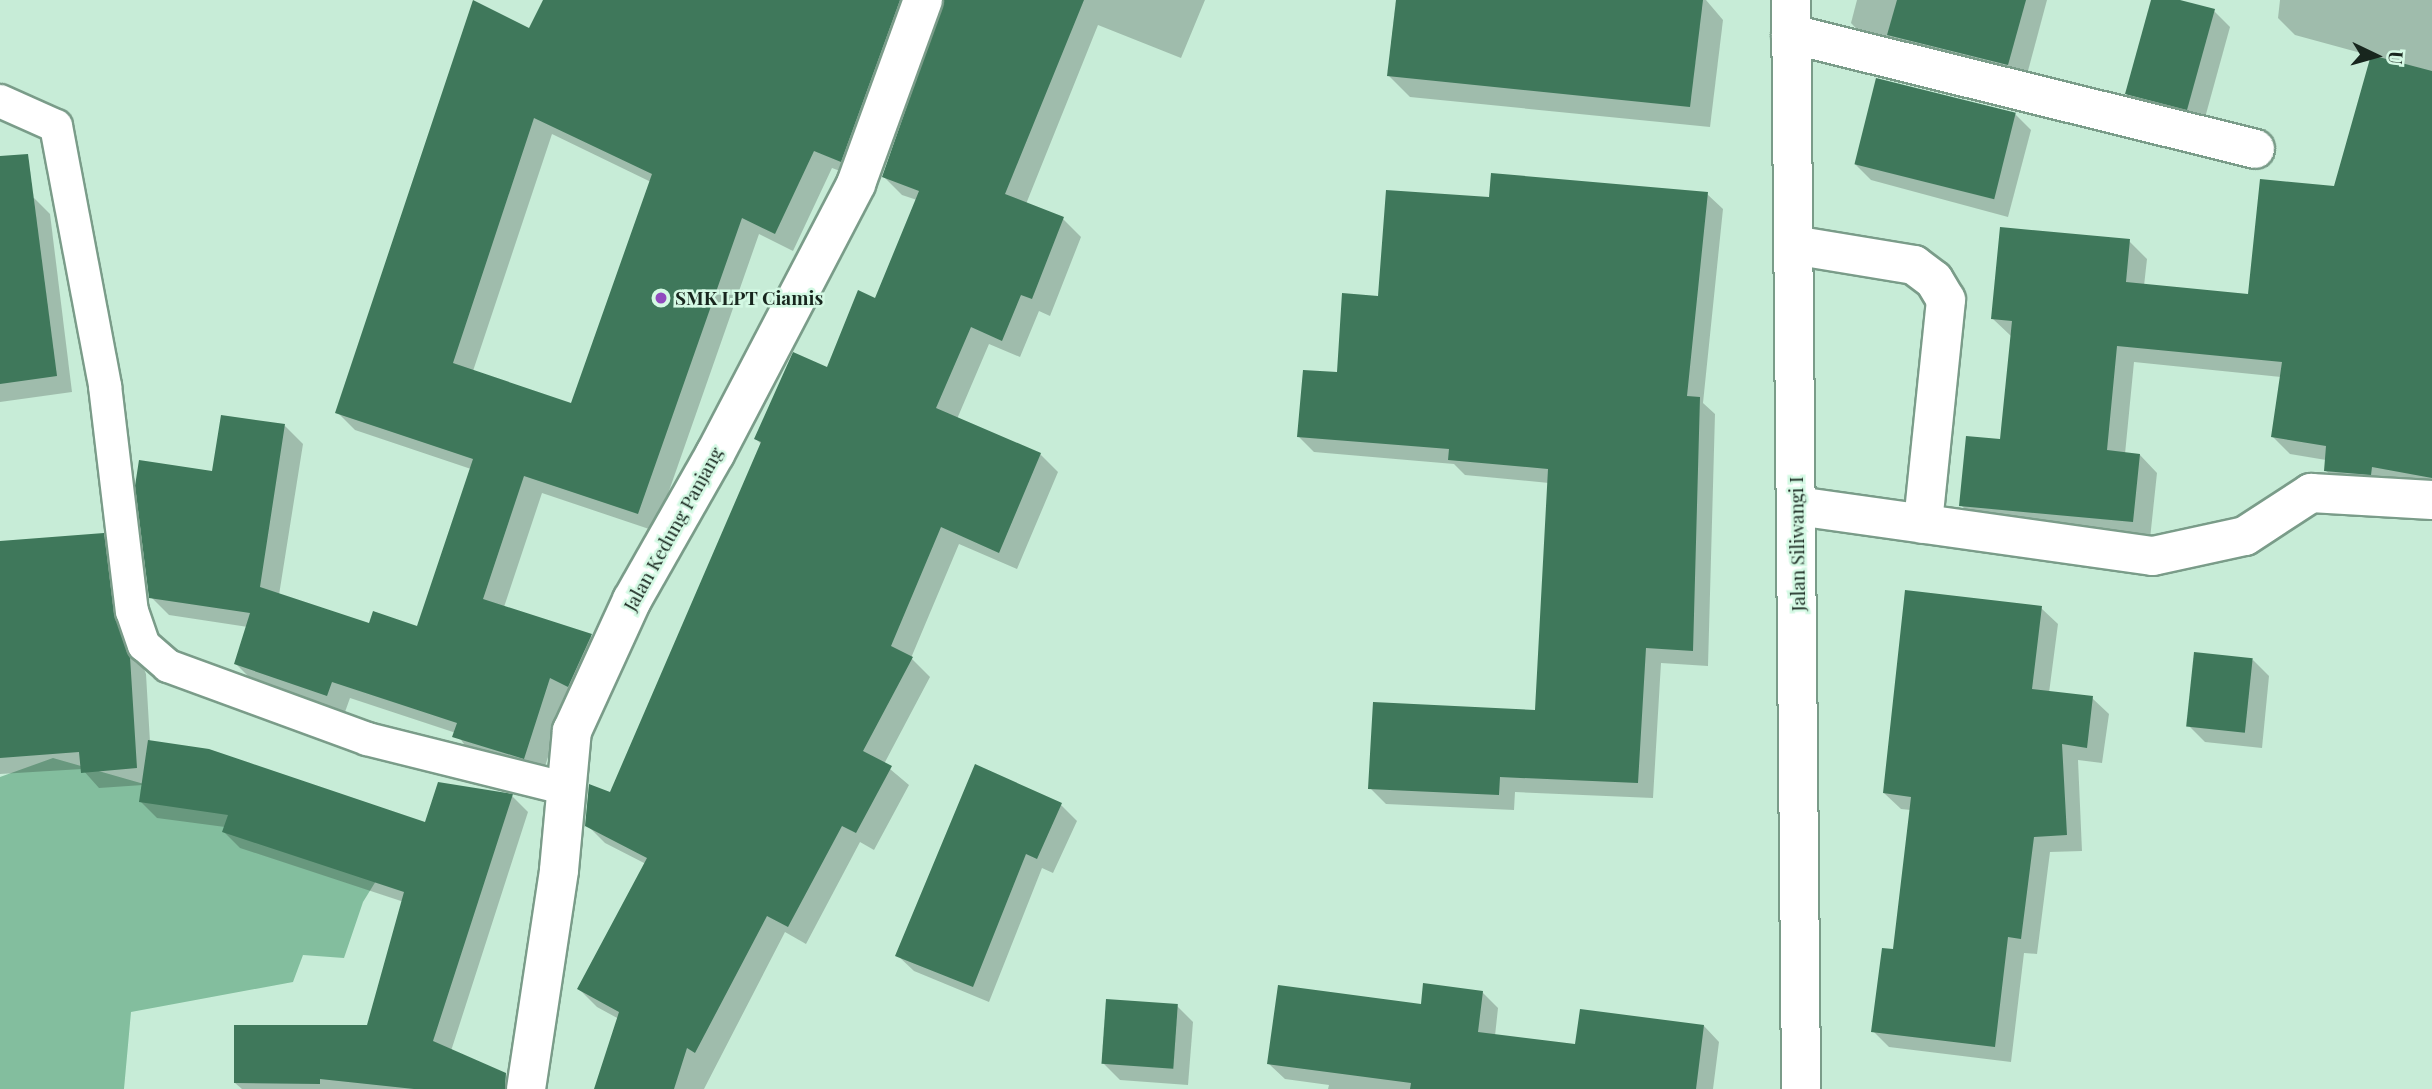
<!DOCTYPE html>
<html>
<head>
<meta charset="utf-8">
<style>
	body { margin:0 }
	#map { position:relative; width:2432px; height:1089px; overflow:hidden; background:#c7ecd7; font-family:"Playfair Display",serif }
	div>[style] { position:absolute }
	.forest>* { inset:0; background:#83be9e }
	.shadow>* { inset:0; background:#0003 }
	.building>* { inset:0; background:#3f785b; transform-origin:0 0 }
	.roads { filter:drop-shadow(2px 0 #7a9c89) drop-shadow(-2px 0 #7a9c89) drop-shadow(0 2px #7a9c89) drop-shadow(0 -2px #7a9c89) }
	.lane>* { height:32px; margin:-16px; padding:0 16px; transform-origin:16px; border-radius:16px; background:#fff }
	.street>* { height:38px; margin:-19px; padding:0 19px; transform-origin:19px; border-radius:19px; background:#fff }
	.secondary>* { height:38px; margin:-19px; padding:0 19px; transform-origin:19px; border-radius:19px; background:#fff }
	.dots>* { width:19px; height:19px; translate:-50% -50%; box-sizing:border-box; border:4px solid #d4f9e4; border-radius:50% }
	span { translate:-50% -50%; white-space:nowrap; text-align:center; line-height:1.15; -webkit-text-stroke:5px #d4f9e4; paint-order:stroke }
	.poi-label { font-size:19px; color:#18261e; font-weight:700 }
	.left { translate:0 -50%; text-align:left }
	.street-label { font-size:19px; color:#18261e }
	.north { position:absolute; left:2341px; top:21px; width:70px; height:70px; -webkit-text-stroke:5px #d4f9e4; paint-order:stroke; rotate:95deg; font-size:19px; font-weight:700; line-height:28px; text-align:center; color:#18261e }
	.north::after { content:''; display:block; margin:auto; width:24px; height:32px; background:#18261e; clip-path:polygon(50% 0,100% 100%,50% 72%,0 100%) }
</style>
</head>
<body>
<div id="map">
	<div class="forest">
		<i style="clip-path:polygon(53px 758px,392px 855px,363px 902px,344px 958px,303px 955px,293px 982px,131px 1012px,124px 1089px,0 1089px,0 777px)"></i>
	</div>
	<div class="shadow">
		<i style="clip-path:polygon(evenodd,545px 0,933px 0,859px 178px,832px 168px,793px 251px,759px 234px,655px 531px,542px 493px,504px 607px,591px 636px,609px 653px,568px 694px,542px 776px,472px 755px,456px 733px,350px 698px,345px 712px,254px 682px,236px 664px,248px 627px,169px 615px,151px 597px,214px 473px,285px 426px,303px 444px,279px 595px,370px 626px,418px 628px,471px 469px,355px 430px,337px 412px,545px 0,552px 134px,651px 182px,572px 405px,473px 371px,552px 134px)"></i>
		<i style="clip-path:polygon(944px 0,1205px 0,1181px 58px,1098px 25px,1026px 204px,1063px 219px,1081px 237px,1050px 316px,1039px 311px,1020px 357px,989px 344px,957px 419px,1040px 454px,1058px 472px,1017px 569px,959px 544px,911px 658px,930px 677px,884px 764px,909px 785px,874px 850px,860px 842px,806px 944px,785px 932px,704px 1089px,595px 1089px,619px 1019px,597px 1007px,579px 989px,646px 864px,605px 843px,587px 825px,611px 794px,761px 444px,756px 439px,828px 369px,876px 300px,917px 200px,902px 195px,884px 177px,945px 8px)"></i>
		<i style="clip-path:polygon(1398px 0,1706px 0,1723px 20px,1710px 127px,1410px 97px,1389px 76px)"></i>
		<i style="clip-path:polygon(1857px 0,2047px 0,2025px 82px,1868px 41px,1851px 23px)"></i>
		<i style="clip-path:polygon(2153px 0,2174px 0,2214px 11px,2230px 27px,2203px 125px,2143px 110px,2127px 94px)"></i>
		<i style="clip-path:polygon(2280px 0,2432px 0,2432px 492px,2343px 487px,2325px 470px,2326px 460px,2290px 454px,2273px 437px,2281px 377px,2134px 362px,2125px 454px,2140px 455px,2157px 473px,2150px 539px,1978px 523px,1961px 505px,2002px 441px,2011px 336px,1993px 319px,2129px 241px,2147px 259px,2144px 286px,2250px 296px,2336px 188px,2372px 56px,2295px 35px,2278px 18px)"></i>
		<i style="clip-path:polygon(2015px 114px,2031px 130px,2008px 217px,1871px 180px,1855px 164px)"></i>
		<i style="clip-path:polygon(1707px 194px,1723px 209px,1703px 403px,1715px 414px,1708px 666px,1661px 663px,1653px 798px,1515px 792px,1514px 810px,1386px 804px,1370px 788px,1537px 711px,1549px 483px,1465px 475px,1454px 464px,1314px 452px,1299px 437px,1380px 298px,1491px 199px)"></i>
		<i style="clip-path:polygon(34px 198px,50px 214px,72px 392px,0 402px,0 203px)"></i>
		<i style="clip-path:polygon(103px 535px,120px 551px,129px 631px,146px 674px,150px 742px,426px 824px,512px 796px,528px 812px,451px 1051px,491px 1089px,242px 1089px,235px 1083px,368px 1026px,404px 902px,240px 848px,224px 832px,225px 827px,157px 818px,141px 802px,143px 785px,99px 788px,82px 769px,0 774px,0 542px)"></i>
		<i style="clip-path:polygon(2041px 608px,2058px 624px,2049px 693px,2092px 698px,2109px 714px,2102px 763px,2078px 760px,2082px 851px,2050px 852px,2037px 954px,2024px 953px,2011px 1062px,1889px 1047px,1873px 1031px,1895px 951px,1911px 810px,1901px 809px,1884px 793px)"></i>
		<i style="clip-path:polygon(2253px 660px,2269px 676px,2262px 748px,2205px 742px,2189px 726px)"></i>
		<i style="clip-path:polygon(1061px 805px,1077px 821px,1053px 873px,1042px 868px,989px 1002px,914px 971px,897px 955px)"></i>
		<i style="clip-path:polygon(1482px 992px,1498px 1008px,1495px 1036px,1577px 1046px,1704px 1026px,1719px 1042px,1713px 1089px,1328px 1089px,1329px 1085px,1285px 1079px,1269px 1064px,1422px 1006px)"></i>
		<i style="clip-path:polygon(1177px 1006px,1193px 1022px,1188px 1085px,1120px 1080px,1103px 1063px)"></i>
	</div>
	<div class="building">
		<i style="clip-path:polygon(evenodd,473px 0,529px 28px,543px 0,900px 0,841px 162px,814px 151px,775px 234px,742px 218px,638px 514px,524px 476px,483px 599px,592px 634px,568px 687px,550px 678px,524px 759px,452px 737px,457px 723px,332px 682px,327px 696px,234px 664px,250px 613px,149px 598px,135px 486px,139px 460px,212px 471px,221px 415px,285px 424px,260px 587px,369px 623px,373px 611px,417px 626px,473px 459px,335px 413px,473px 0,534px 118px,652px 174px,571px 403px,453px 363px,534px 118px)"></i>
		<i style="clip-path:polygon(944px 0,1084px 0,1005px 194px,1064px 217px,1032px 299px,1021px 295px,1002px 341px,971px 327px,936px 408px,1041px 453px,999px 553px,941px 527px,891px 646px,913px 657px,863px 751px,892px 766px,856px 833px,842px 826px,788px 927px,767px 916px,695px 1053px,687px 1048px,674px 1089px,594px 1089px,619px 1012px,577px 989px,647px 858px,585px 826px,589px 784px,610px 792px,761px 442px,754px 439px,793px 352px,827px 367px,858px 290px,875px 298px,919px 191px,882px 177px)"></i>
		<i style="clip-path:polygon(1396px 0,1703px 0,1690px 107px,1387px 76px)"></i>
		<i style="clip-path:polygon(1897px 0,2026px 0,2008px 65px,1887px 35px)"></i>
		<i style="clip-path:polygon(2151px 0,2180px 0,2215px 9px,2187px 110px,2125px 94px)"></i>
		<i style="clip-path:polygon(2371px 55px,2432px 71px,2432px 478px,2372px 467px,2371px 475px,2324px 471px,2326px 446px,2271px 437px,2282px 362px,2117px 346px,2107px 450px,2140px 454px,2133px 522px,1959px 506px,1966px 436px,2000px 439px,2012px 321px,1991px 319px,2000px 227px,2130px 239px,2126px 282px,2248px 294px,2260px 179px,2334px 186px)"></i>
		<i style="left:1876px;top:78px;width:144px;height:89px;rotate:14deg"></i>
		<i style="clip-path:polygon(28px 154px,57px 376px,0 384px,0 156px)"></i>
		<i style="clip-path:polygon(1491px 173px,1708px 192px,1687px 396px,1700px 397px,1693px 651px,1646px 648px,1638px 783px,1500px 777px,1499px 795px,1368px 789px,1373px 702px,1535px 710px,1548px 469px,1448px 460px,1449px 449px,1297px 437px,1303px 370px,1337px 372px,1342px 293px,1378px 296px,1386px 190px,1489px 197px)"></i>
		<i style="clip-path:polygon(104px 533px,114px 613px,130px 657px,137px 768px,81px 773px,79px 752px,0 758px,0 541px)"></i>
		<i style="clip-path:polygon(1905px 590px,2042px 606px,2032px 689px,2093px 696px,2087px 748px,2062px 744px,2067px 835px,2034px 837px,2021px 939px,2008px 937px,1995px 1047px,1871px 1032px,1882px 948px,1893px 949px,1911px 797px,1883px 793px)"></i>
		<i style="left:2194px;top:652px;width:59px;height:75px;rotate:6deg"></i>
		<i style="clip-path:polygon(148px 740px,209px 749px,425px 822px,438px 782px,513px 794px,433px 1041px,506px 1073px,505px 1089px,414px 1089px,320px 1079px,320px 1084px,234px 1083px,234px 1025px,367px 1025px,404px 892px,222px 832px,228px 815px,139px 802px)"></i>
		<i style="clip-path:polygon(975px 764px,1062px 803px,1037px 859px,1026px 854px,973px 987px,895px 956px)"></i>
		<i style="clip-path:polygon(1423px 983px,1483px 991px,1478px 1032px,1575px 1044px,1580px 1009px,1704px 1025px,1696px 1089px,1410px 1089px,1411px 1083px,1267px 1064px,1278px 985px,1421px 1004px)"></i>
		<i style="left:1106px;top:999px;width:72px;height:65px;rotate:4deg"></i>
	</div>
	<div class="roads">
		<div class="lane">
			<i style="left:0;top:101px;width:61px;rotate:24.1deg"></i>
			<i style="left:56px;top:126px;width:265px;rotate:79.3deg"></i>
			<i style="left:105px;top:386px;width:227px;rotate:83.2deg"></i>
			<i style="left:132px;top:611px;width:36px;rotate:71deg"></i>
			<i style="left:144px;top:645px;width:32px;rotate:41deg"></i>
			<i style="left:168px;top:666px;width:212px;rotate:20.1deg"></i>
			<i style="left:367px;top:739px;width:203px;rotate:14deg"></i>
		</div>
		<div class="street">
			<i style="left:1791px;top:34px;width:478px;rotate:13.9deg"></i>
			<i style="left:1793px;top:245px;width:123px;rotate:9.4deg"></i>
			<i style="left:1914px;top:265px;width:25px;rotate:37deg"></i>
			<i style="left:1934px;top:280px;width:23px;rotate:59deg"></i>
			<i style="left:1946px;top:300px;width:225px;rotate:95.9deg"></i>
			<i style="left:1797px;top:506px;width:359px;rotate:8deg"></i>
			<i style="left:2153px;top:556px;width:94px;rotate:-12.3deg"></i>
			<i style="left:2245px;top:536px;width:79px;rotate:-33.1deg"></i>
			<i style="left:2311px;top:493px;width:121px;rotate:3.3deg"></i>
			<i style="left:526px;top:1089px;width:221px;rotate:-81.4deg"></i>
			<i style="left:559px;top:870px;width:140px;rotate:-84.7deg"></i>
			<i style="left:572px;top:731px;width:144px;rotate:-65.4deg"></i>
			<i style="left:632px;top:600px;width:168px;rotate:-60.4deg"></i>
			<i style="left:715px;top:454px;width:305px;rotate:-62.4deg"></i>
			<i style="left:856px;top:184px;width:196px;rotate:-70deg"></i>
		</div>
		<div class="secondary">
			<i style="left:1791px;top:0;width:1089px;rotate:89.47deg"></i>
		</div>
	</div>
	<div class="dots">
		<i style="left:661px;top:298px;background:#914bbe"></i>
	</div>
	<div class="poi-label">
		<span class="left" style="left:675px;top:298px">SMK LPT Ciamis</span>
	</div>
	<div class="street-label">
		<span style="left:673px;top:529px;rotate:-61deg">Jalan Kedung Panjang</span>
		<span style="left:1797px;top:544px;rotate:-91deg">Jalan Siliwangi I</span>
	</div>
	<div class="north">U</div>
</div>
</body>
</html>
